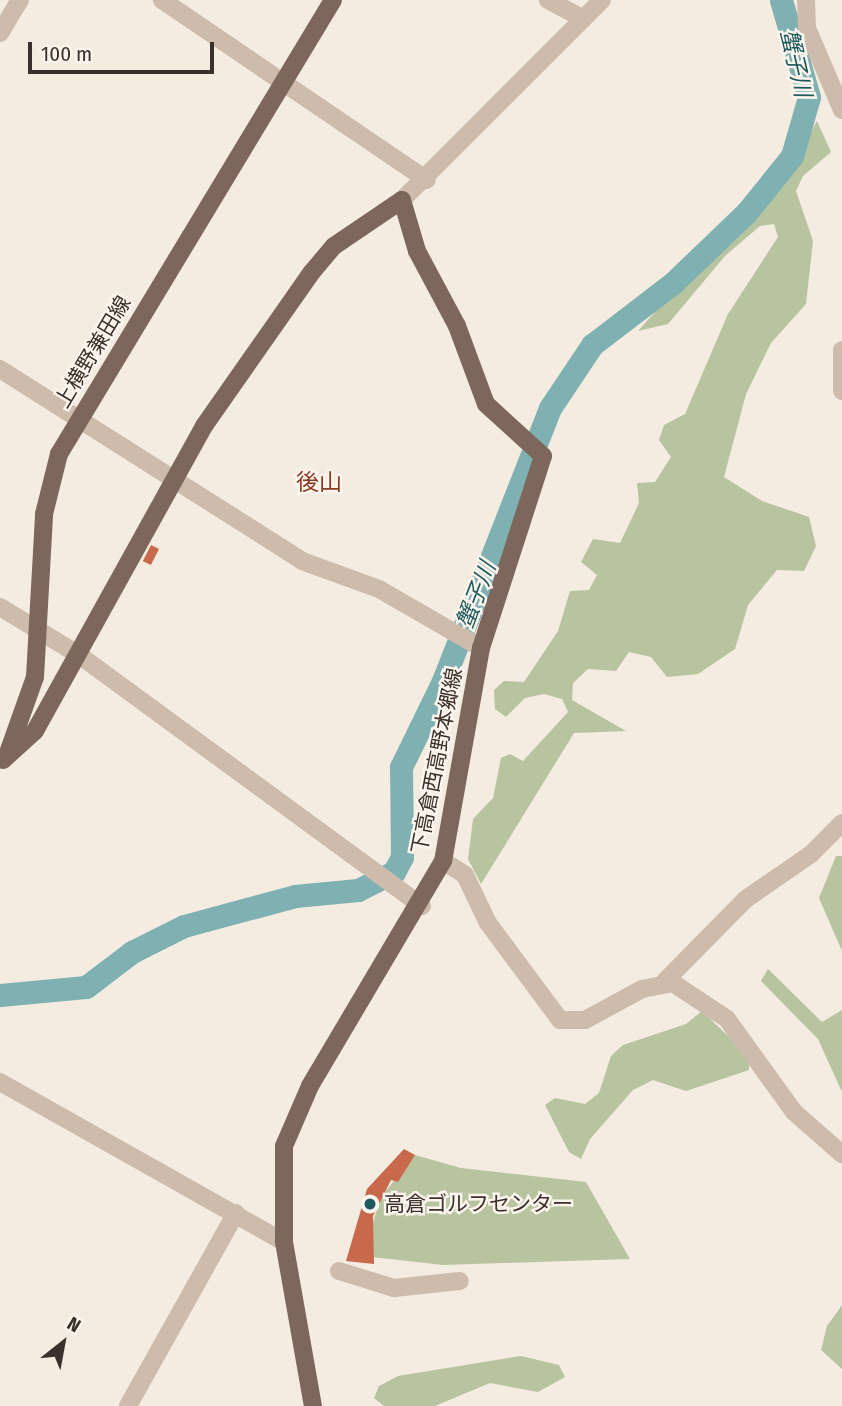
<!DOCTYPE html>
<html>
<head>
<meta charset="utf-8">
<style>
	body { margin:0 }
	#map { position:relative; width:842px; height:1406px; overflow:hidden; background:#f4ebe1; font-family:"Fira Sans Condensed","Noto Sans JP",sans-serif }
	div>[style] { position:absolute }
	.green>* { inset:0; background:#b8c4a0 }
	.river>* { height:23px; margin:-11.5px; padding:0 11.5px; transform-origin:11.5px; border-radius:11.5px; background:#7fb0b2 }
	.building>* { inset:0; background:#c8694b; transform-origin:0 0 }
	.minor>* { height:18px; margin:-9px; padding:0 9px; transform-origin:9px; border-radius:9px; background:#cdbbac }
	.major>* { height:18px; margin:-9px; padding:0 9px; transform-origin:9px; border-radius:9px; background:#7d675c }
	.dots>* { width:19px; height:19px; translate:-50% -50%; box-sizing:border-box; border:4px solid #fbf5ee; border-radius:50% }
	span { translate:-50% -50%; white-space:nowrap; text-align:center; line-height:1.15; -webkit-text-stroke:5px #fbf5ee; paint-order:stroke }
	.street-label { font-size:21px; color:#3b302b }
	.poi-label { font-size:21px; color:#3b302b }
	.left { translate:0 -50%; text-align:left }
	.water-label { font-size:23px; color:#1f5a5e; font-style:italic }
	.neighbourhood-label { font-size:23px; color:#8c3b22 }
	.north { position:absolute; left:28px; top:1308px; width:70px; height:70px; -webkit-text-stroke:5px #fbf5ee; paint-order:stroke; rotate:31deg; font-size:19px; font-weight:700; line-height:28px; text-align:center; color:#3b302b }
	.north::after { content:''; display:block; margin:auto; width:24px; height:32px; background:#3b302b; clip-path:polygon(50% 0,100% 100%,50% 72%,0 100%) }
	.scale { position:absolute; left:28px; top:42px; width:186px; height:32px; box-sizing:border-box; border:4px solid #3b302b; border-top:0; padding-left:9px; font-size:21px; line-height:24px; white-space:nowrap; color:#3b302b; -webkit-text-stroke:5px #fbf5ee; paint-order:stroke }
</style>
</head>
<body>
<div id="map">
	<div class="green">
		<i style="clip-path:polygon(817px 121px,831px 152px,803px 176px,796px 191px,813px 241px,806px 304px,771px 343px,746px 394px,724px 477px,762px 501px,809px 517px,816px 546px,804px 571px,777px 570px,748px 605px,735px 649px,698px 674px,667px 677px,651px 657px,629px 652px,616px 671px,588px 669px,573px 683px,572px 700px,626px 731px,574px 733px,481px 884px,468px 859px,473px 819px,493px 798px,501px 758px,510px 754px,523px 761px,568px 712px,562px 699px,544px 694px,525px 698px,506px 717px,495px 709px,494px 690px,504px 681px,524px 682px,558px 631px,570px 591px,589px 590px,597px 575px,581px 562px,593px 539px,620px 543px,639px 503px,637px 483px,655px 482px,671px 457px,659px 440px,664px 425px,685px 414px,728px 314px,778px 237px,774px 224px,760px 226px,725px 256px,668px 324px,638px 331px,692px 270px,766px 207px)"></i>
		<i style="clip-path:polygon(836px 856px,842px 856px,842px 951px,819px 898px)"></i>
		<i style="clip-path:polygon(768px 969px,822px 1022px,842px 1010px,842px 1092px,818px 1039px,761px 981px)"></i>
		<i style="clip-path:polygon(702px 1011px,749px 1056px,749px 1070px,686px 1091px,653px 1080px,633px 1090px,590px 1139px,581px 1159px,569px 1152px,545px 1105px,555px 1098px,585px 1104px,599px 1093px,611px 1056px,623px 1045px,686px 1024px)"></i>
		<i style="clip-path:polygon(415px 1155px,461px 1168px,586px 1182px,630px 1259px,443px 1265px,372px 1257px,370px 1233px,380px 1198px)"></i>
		<i style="clip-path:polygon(842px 1305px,842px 1369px,821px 1350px,827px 1326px)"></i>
		<i style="clip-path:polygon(521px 1356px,559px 1365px,565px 1377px,538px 1392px,490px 1383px,435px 1406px,384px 1406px,374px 1398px,379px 1386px,398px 1376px)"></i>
	</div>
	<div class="river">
		<i style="left:0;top:995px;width:86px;rotate:-5.3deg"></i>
		<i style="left:86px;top:987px;width:58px;rotate:-37.3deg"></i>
		<i style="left:132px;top:952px;width:58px;rotate:-26.6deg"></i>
		<i style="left:184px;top:926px;width:115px;rotate:-15.1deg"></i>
		<i style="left:295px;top:896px;width:63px;rotate:-5.4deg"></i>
		<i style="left:358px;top:890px;width:40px;rotate:-26.6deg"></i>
		<i style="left:394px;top:872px;width:17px;rotate:-62deg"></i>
		<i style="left:402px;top:857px;width:90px;rotate:-90.6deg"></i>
		<i style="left:401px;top:767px;width:96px;rotate:-64deg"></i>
		<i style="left:443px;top:681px;width:293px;rotate:-68.6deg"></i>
		<i style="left:550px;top:408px;width:76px;rotate:-56.3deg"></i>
		<i style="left:592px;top:345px;width:103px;rotate:-37.5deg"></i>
		<i style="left:674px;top:282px;width:101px;rotate:-43.8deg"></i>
		<i style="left:747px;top:212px;width:72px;rotate:-51.2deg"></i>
		<i style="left:792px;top:156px;width:61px;rotate:-73.9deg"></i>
		<i style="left:809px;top:97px;width:101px;rotate:-106.1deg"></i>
	</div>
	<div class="building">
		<i style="left:151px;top:545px;width:9px;height:18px;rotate:27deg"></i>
		<i style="clip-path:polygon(404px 1149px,415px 1155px,398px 1182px,391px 1180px,373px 1216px,374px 1264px,346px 1261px,367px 1189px)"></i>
	</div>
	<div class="minor">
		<i style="left:162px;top:0;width:320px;rotate:34.2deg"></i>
		<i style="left:548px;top:0;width:40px;rotate:28deg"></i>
		<i style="left:806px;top:0;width:28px;rotate:88deg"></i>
		<i style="left:807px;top:28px;width:89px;rotate:66.9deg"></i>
		<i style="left:0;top:33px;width:39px;rotate:-59deg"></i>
		<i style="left:402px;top:200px;width:283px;rotate:-45deg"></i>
		<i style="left:842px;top:350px;width:41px;rotate:90deg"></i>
		<i style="left:0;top:369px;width:358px;rotate:32.4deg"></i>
		<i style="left:302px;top:561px;width:82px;rotate:20deg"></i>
		<i style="left:379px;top:589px;width:118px;rotate:30deg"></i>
		<i style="left:0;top:607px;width:92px;rotate:31.3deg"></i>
		<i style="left:79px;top:655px;width:425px;rotate:36.2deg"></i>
		<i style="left:443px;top:861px;width:26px;rotate:32deg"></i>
		<i style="left:465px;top:875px;width:53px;rotate:64.4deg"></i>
		<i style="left:488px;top:923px;width:121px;rotate:53.4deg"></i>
		<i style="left:560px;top:1020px;width:25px"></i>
		<i style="left:585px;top:1020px;width:65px;rotate:-28.5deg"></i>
		<i style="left:642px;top:989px;width:32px;rotate:-11deg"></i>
		<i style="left:673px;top:983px;width:65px;rotate:33.7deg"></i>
		<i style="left:727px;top:1019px;width:115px;rotate:54.2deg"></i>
		<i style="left:794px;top:1112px;width:64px;rotate:41.2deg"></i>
		<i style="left:665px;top:981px;width:115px;rotate:-45.4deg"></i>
		<i style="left:746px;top:899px;width:79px;rotate:-34.7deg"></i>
		<i style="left:811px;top:854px;width:44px;rotate:-45deg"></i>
		<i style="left:0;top:1082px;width:326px;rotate:29.4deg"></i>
		<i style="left:339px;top:1271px;width:58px;rotate:17.2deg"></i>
		<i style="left:394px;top:1288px;width:66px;rotate:-6.1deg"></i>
		<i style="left:128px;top:1406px;width:221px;rotate:-60.8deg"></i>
	</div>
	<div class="major">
		<i style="left:9px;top:750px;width:77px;rotate:-70.4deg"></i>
		<i style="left:35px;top:677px;width:163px;rotate:-86.8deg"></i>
		<i style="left:44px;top:514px;width:62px;rotate:-76deg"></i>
		<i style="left:59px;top:454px;width:530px;rotate:-58.89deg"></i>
		<i style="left:3px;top:760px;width:43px;rotate:-42.2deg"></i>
		<i style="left:35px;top:731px;width:349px;rotate:-61deg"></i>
		<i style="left:204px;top:426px;width:188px;rotate:-55deg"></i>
		<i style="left:312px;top:272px;width:34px;rotate:-50deg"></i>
		<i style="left:334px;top:246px;width:82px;rotate:-34.1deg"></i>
		<i style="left:402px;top:200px;width:53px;rotate:73.6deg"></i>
		<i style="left:417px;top:251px;width:85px;rotate:61.9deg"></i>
		<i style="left:457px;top:326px;width:83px;rotate:69.6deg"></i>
		<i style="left:486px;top:404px;width:77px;rotate:42.4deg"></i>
		<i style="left:543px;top:456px;width:202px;rotate:107.9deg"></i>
		<i style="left:481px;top:648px;width:216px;rotate:100.1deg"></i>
		<i style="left:443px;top:861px;width:261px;rotate:120.6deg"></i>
		<i style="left:310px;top:1086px;width:65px;rotate:113.4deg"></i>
		<i style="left:284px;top:1146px;width:96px;rotate:90deg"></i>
		<i style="left:284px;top:1242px;width:167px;rotate:80deg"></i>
	</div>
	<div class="dots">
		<i style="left:370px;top:1204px;background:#1f5a5e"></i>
	</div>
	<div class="street-label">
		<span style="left:93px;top:352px;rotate:-59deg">上横野兼田線</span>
		<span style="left:437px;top:761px;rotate:-79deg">下高倉西高野本郷線</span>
	</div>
	<div class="poi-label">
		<span class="left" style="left:384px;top:1204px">高倉ゴルフセンター</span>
	</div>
	<div class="water-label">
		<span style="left:796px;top:63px;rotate:77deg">蟹子川</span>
		<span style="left:476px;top:595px;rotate:-69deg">蟹子川</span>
	</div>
	<div class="neighbourhood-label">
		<span style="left:319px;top:482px">後山</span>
	</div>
	<div class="north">N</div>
	<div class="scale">100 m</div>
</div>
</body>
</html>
